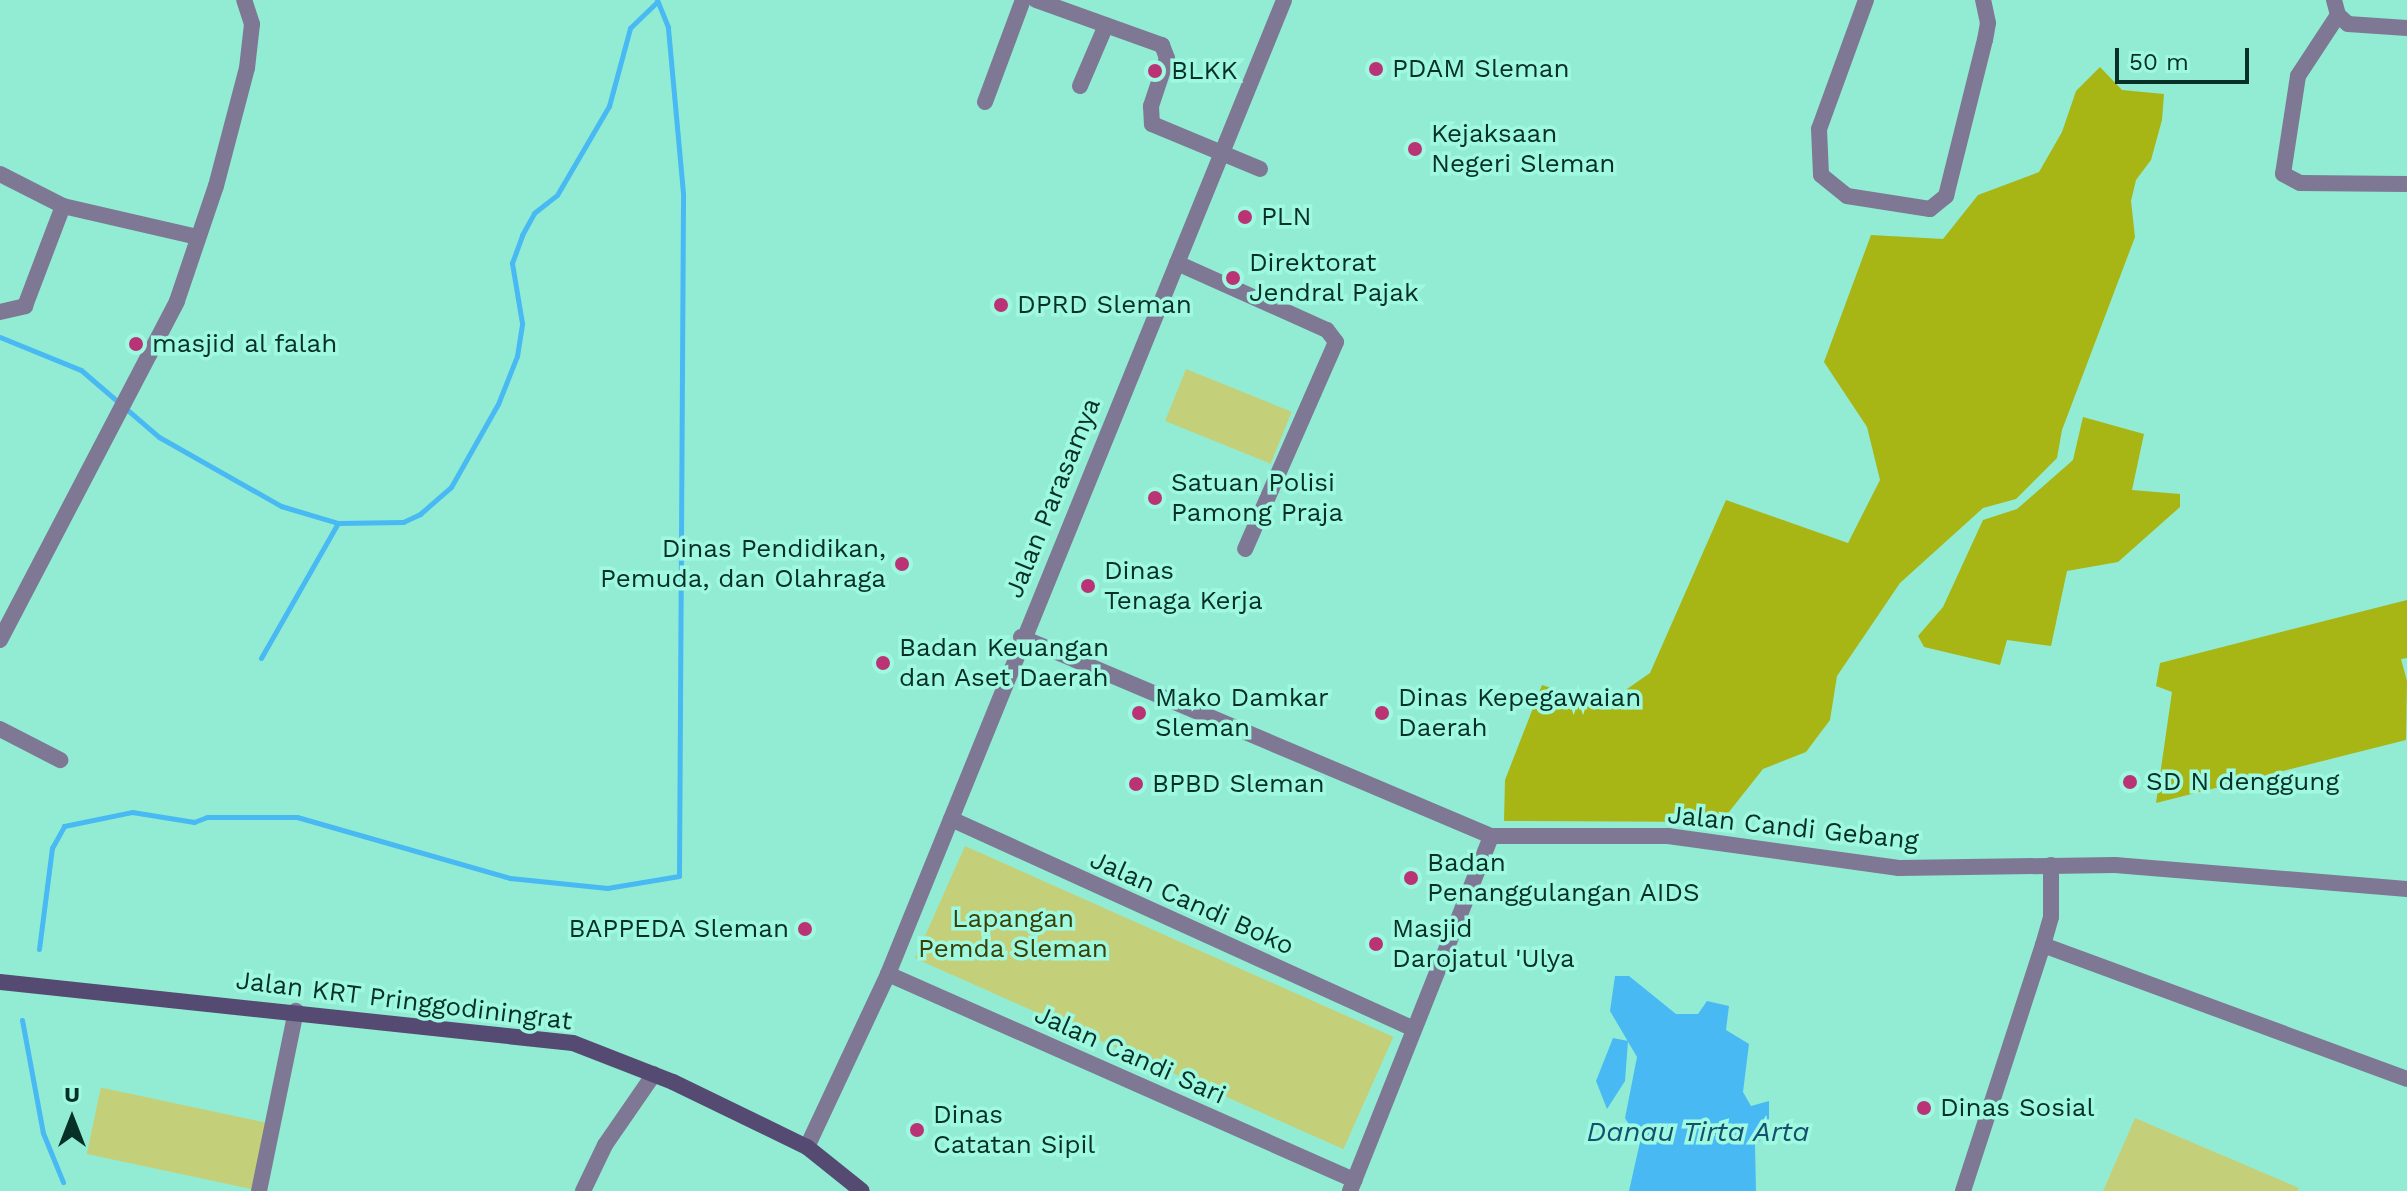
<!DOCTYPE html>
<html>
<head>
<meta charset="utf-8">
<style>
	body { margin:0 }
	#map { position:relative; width:2407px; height:1191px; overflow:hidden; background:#92ecd4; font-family:"Work Sans",sans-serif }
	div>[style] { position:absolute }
	.green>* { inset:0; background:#c4d079; transform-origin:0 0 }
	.forest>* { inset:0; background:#a7b515 }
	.water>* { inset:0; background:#49b9f3 }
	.stream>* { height:5px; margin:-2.5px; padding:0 2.5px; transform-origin:2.5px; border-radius:2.5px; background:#49b9f3 }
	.street>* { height:16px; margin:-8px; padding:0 8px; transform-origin:8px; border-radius:8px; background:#7e7894 }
	.secondary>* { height:16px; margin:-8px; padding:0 8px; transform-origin:8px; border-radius:8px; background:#554b72 }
	.dots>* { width:22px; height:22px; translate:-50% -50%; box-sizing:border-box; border:4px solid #9ff9e1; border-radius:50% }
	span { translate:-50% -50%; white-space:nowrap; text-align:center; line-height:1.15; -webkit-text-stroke:7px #9ff9e1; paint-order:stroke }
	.poi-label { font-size:26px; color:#073027 }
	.left { translate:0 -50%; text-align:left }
	.right { translate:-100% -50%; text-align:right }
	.street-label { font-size:26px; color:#073027 }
	.park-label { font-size:26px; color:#3a3f04 }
	.water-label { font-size:28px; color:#15516f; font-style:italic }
	.north { position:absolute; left:32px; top:1079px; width:80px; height:80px; -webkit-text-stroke:6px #9ff9e1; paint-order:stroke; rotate:0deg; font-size:22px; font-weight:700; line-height:32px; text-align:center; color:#073027 }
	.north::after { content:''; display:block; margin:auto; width:28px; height:36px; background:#073027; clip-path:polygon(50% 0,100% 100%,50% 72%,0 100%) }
	.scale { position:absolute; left:2115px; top:48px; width:134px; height:36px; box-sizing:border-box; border:4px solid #073027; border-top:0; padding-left:10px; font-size:24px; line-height:28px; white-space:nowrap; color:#073027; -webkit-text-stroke:6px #9ff9e1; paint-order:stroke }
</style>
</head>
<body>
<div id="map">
	<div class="green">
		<i style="left:1186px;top:369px;width:114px;height:56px;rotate:22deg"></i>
		<i style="left:965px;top:846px;width:469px;height:123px;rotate:24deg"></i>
		<i style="clip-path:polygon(2135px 1118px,2299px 1188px,2297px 1191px,2103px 1191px)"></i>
		<i style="left:273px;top:1124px;width:68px;height:176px;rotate:102deg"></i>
	</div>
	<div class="forest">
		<i style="clip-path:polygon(2100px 67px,2122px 90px,2164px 94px,2162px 120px,2151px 160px,2136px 180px,2131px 201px,2135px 237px,2062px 430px,2057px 458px,2016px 499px,1983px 508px,1900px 583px,1837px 676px,1830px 720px,1806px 752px,1763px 769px,1721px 822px,1504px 821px,1505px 780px,1542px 685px,1604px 705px,1650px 673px,1726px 500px,1848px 543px,1880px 480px,1867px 427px,1824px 362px,1871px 235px,1943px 239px,1978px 195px,2039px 172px,2062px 132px,2076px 91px)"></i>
		<i style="clip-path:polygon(2083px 417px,2144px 434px,2132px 490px,2180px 494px,2180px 507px,2118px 562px,2067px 571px,2051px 646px,2007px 640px,2000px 665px,1924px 647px,1918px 636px,1943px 607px,1983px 520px,2017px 509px,2073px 460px)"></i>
		<i style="clip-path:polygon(2407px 600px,2407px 658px,2401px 659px,2407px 681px,2406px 740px,2156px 803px,2172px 692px,2156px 686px,2160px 663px)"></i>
	</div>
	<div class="water">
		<i style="clip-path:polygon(1615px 976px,1629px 976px,1676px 1014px,1698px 1014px,1707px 1001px,1729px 1006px,1726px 1030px,1749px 1044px,1743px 1092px,1751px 1106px,1769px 1101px,1769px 1132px,1755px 1145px,1756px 1191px,1629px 1191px,1640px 1142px,1625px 1118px,1637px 1057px,1610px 1011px)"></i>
		<i style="clip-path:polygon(1613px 1038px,1628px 1041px,1625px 1081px,1607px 1109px,1596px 1081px)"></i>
	</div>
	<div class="stream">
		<i style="left:0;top:337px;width:87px;rotate:22.2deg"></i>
		<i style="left:81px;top:370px;width:103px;rotate:40.7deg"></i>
		<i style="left:159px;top:437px;width:140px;rotate:29.5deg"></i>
		<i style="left:281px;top:506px;width:59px;rotate:16.6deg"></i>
		<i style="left:338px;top:523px;width:65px;rotate:-0.9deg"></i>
		<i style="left:403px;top:522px;width:19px;rotate:-25deg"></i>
		<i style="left:420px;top:514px;width:41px;rotate:-41.1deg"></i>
		<i style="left:451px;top:487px;width:95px;rotate:-60.5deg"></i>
		<i style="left:498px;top:404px;width:52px;rotate:-68.4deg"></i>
		<i style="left:517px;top:356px;width:33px;rotate:-81deg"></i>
		<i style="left:522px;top:323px;width:61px;rotate:-99.5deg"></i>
		<i style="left:512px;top:263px;width:30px;rotate:-70deg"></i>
		<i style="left:522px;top:235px;width:25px;rotate:-61deg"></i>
		<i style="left:534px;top:213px;width:29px;rotate:-38deg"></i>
		<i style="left:557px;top:195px;width:103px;rotate:-59.7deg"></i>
		<i style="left:609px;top:106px;width:81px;rotate:-74.9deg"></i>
		<i style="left:630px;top:28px;width:37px;rotate:-44deg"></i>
		<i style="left:261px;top:658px;width:155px;rotate:-60.3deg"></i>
		<i style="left:39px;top:949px;width:102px;rotate:-82.7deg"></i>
		<i style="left:52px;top:848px;width:25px;rotate:-61deg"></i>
		<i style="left:64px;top:826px;width:69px;rotate:-11.6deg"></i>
		<i style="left:132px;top:812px;width:63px;rotate:9.2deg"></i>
		<i style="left:194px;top:822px;width:14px;rotate:-21deg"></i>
		<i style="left:207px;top:817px;width:90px"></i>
		<i style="left:297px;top:817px;width:222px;rotate:16deg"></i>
		<i style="left:510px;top:878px;width:98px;rotate:5.9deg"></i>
		<i style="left:607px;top:888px;width:73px;rotate:-9.5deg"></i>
		<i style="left:679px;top:876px;width:683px;rotate:-89.66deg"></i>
		<i style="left:683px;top:193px;width:167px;rotate:-95.2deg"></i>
		<i style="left:668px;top:27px;width:29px;rotate:-112deg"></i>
		<i style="left:22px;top:1020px;width:115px;rotate:79.5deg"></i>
		<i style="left:43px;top:1133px;width:53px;rotate:67.8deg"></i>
	</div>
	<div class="street">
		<i style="left:1036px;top:0;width:134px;rotate:19.7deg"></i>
		<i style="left:1162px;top:45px;width:14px;rotate:69deg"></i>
		<i style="left:1167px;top:58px;width:51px;rotate:108.4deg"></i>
		<i style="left:1151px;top:106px;width:18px;rotate:87deg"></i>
		<i style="left:1152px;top:124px;width:117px;rotate:22.6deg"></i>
		<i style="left:1866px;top:0;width:137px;rotate:110deg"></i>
		<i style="left:1819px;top:129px;width:46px;rotate:87.5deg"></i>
		<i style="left:1821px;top:175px;width:33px;rotate:39deg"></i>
		<i style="left:1847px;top:196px;width:84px;rotate:8.9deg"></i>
		<i style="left:1930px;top:209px;width:21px;rotate:-39deg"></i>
		<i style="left:1946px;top:196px;width:161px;rotate:-76deg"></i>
		<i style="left:1985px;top:40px;width:17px;rotate:-80deg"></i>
		<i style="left:1988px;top:23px;width:24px;rotate:-102deg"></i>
		<i style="left:2334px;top:0;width:16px;rotate:75deg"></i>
		<i style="left:2338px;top:15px;width:13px;rotate:42deg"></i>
		<i style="left:2348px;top:24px;width:59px;rotate:3.9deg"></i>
		<i style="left:2338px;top:15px;width:73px;rotate:123.3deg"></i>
		<i style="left:2298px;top:76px;width:99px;rotate:98.7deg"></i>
		<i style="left:2283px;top:174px;width:19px;rotate:28deg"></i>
		<i style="left:2300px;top:183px;width:107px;rotate:0.5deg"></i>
		<i style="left:1080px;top:86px;width:66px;rotate:-66.9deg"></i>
		<i style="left:985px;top:102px;width:109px;rotate:-69.6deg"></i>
		<i style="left:0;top:174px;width:71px;rotate:26.9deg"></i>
		<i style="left:63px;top:206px;width:138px;rotate:13deg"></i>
		<i style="left:1177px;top:263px;width:164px;rotate:24.1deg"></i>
		<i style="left:1327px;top:330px;width:15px;rotate:53deg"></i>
		<i style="left:1336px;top:342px;width:226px;rotate:113.7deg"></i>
		<i style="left:0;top:312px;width:26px;rotate:-13deg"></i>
		<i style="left:25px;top:306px;width:107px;rotate:-69.2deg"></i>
		<i style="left:1021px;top:637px;width:510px;rotate:22.95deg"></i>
		<i style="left:1491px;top:836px;width:177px"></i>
		<i style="left:1668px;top:836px;width:233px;rotate:7.9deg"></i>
		<i style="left:1899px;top:868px;width:216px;rotate:-0.8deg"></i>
		<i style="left:2115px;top:865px;width:293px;rotate:4.7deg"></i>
		<i style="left:0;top:640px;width:382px;rotate:-62.4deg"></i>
		<i style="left:177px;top:301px;width:121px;rotate:-71.3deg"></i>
		<i style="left:216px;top:186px;width:122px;rotate:-75.3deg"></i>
		<i style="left:247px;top:68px;width:44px;rotate:-83.5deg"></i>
		<i style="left:252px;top:24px;width:25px;rotate:-108deg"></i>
		<i style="left:0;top:729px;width:68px;rotate:27.3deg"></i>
		<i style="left:951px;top:819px;width:508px;rotate:24.4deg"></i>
		<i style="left:2043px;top:945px;width:388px;rotate:20.2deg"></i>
		<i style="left:888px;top:974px;width:510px;rotate:23.85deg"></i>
		<i style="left:807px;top:1147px;width:191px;rotate:-64.9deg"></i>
		<i style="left:888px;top:974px;width:1051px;rotate:-67.87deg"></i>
		<i style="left:259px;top:1191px;width:184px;rotate:-78.4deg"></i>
		<i style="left:583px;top:1191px;width:51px;rotate:-64.4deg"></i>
		<i style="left:605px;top:1145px;width:86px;rotate:-55.4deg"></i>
		<i style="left:1350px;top:1191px;width:382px;rotate:-68.3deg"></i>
		<i style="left:1963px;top:1191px;width:259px;rotate:-72deg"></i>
		<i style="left:2043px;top:945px;width:29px;rotate:-74deg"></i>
		<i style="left:2051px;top:917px;width:52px;rotate:-90deg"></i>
	</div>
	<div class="secondary">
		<i style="left:0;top:982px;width:576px;rotate:6.08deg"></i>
		<i style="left:573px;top:1043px;width:107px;rotate:21.3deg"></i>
		<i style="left:673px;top:1082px;width:149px;rotate:25.9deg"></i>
		<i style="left:807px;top:1147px;width:70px;rotate:38.7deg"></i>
	</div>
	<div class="dots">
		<i style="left:1376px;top:69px;background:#ba3375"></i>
		<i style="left:1155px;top:71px;background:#ba3375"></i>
		<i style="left:1415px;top:149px;background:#ba3375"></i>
		<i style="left:1245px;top:217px;background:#ba3375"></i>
		<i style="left:1233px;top:278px;background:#ba3375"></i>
		<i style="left:1001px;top:305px;background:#ba3375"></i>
		<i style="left:136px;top:344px;background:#ba3375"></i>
		<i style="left:1155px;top:498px;background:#ba3375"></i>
		<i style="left:902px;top:564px;background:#ba3375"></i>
		<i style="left:1088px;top:586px;background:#ba3375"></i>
		<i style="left:883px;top:663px;background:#ba3375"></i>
		<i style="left:1139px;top:713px;background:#ba3375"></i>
		<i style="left:1382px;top:713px;background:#ba3375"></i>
		<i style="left:2130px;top:782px;background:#ba3375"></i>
		<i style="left:1136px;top:784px;background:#ba3375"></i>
		<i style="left:1411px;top:878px;background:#ba3375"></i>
		<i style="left:805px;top:929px;background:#ba3375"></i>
		<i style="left:1376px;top:944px;background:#ba3375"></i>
		<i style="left:1924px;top:1108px;background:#ba3375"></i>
		<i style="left:917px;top:1130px;background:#ba3375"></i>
	</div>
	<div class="poi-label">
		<span class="left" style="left:1392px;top:69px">PDAM Sleman</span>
		<span class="left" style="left:1171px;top:71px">BLKK</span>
		<span class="left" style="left:1431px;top:149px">Kejaksaan<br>Negeri Sleman</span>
		<span class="left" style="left:1261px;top:217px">PLN</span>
		<span class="left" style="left:1249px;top:278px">Direktorat<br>Jendral Pajak</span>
		<span class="left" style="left:1017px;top:305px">DPRD Sleman</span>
		<span class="left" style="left:152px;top:344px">masjid al falah</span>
		<span class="left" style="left:1171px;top:498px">Satuan Polisi<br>Pamong Praja</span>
		<span class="right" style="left:886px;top:564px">Dinas Pendidikan,<br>Pemuda, dan Olahraga</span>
		<span class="left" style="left:1104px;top:586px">Dinas<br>Tenaga Kerja</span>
		<span class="left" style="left:899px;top:663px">Badan Keuangan<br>dan Aset Daerah</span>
		<span class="left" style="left:1155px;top:713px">Mako Damkar<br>Sleman</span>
		<span class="left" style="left:1398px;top:713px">Dinas Kepegawaian<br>Daerah</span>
		<span class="left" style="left:2146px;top:782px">SD N denggung</span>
		<span class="left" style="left:1152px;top:784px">BPBD Sleman</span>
		<span class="left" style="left:1427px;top:878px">Badan<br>Penanggulangan AIDS</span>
		<span class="right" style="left:789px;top:929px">BAPPEDA Sleman</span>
		<span class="left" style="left:1392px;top:944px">Masjid<br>Darojatul 'Ulya</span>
		<span class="left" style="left:1940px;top:1108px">Dinas Sosial</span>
		<span class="left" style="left:933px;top:1130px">Dinas<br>Catatan Sipil</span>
	</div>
	<div class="street-label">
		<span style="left:1053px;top:498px;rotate:-68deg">Jalan Parasamya</span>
		<span style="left:1793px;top:828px;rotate:6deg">Jalan Candi Gebang</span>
		<span style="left:1192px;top:903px;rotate:24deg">Jalan Candi Boko</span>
		<span style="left:404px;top:1001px;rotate:7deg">Jalan KRT Pringgodiningrat</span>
		<span style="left:1130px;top:1055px;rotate:24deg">Jalan Candi Sari</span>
	</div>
	<div class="park-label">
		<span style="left:1013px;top:934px">Lapangan<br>Pemda Sleman</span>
	</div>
	<div class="water-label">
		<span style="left:1698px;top:1132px">Danau Tirta Arta</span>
	</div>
	<div class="north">U</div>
	<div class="scale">50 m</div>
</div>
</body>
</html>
